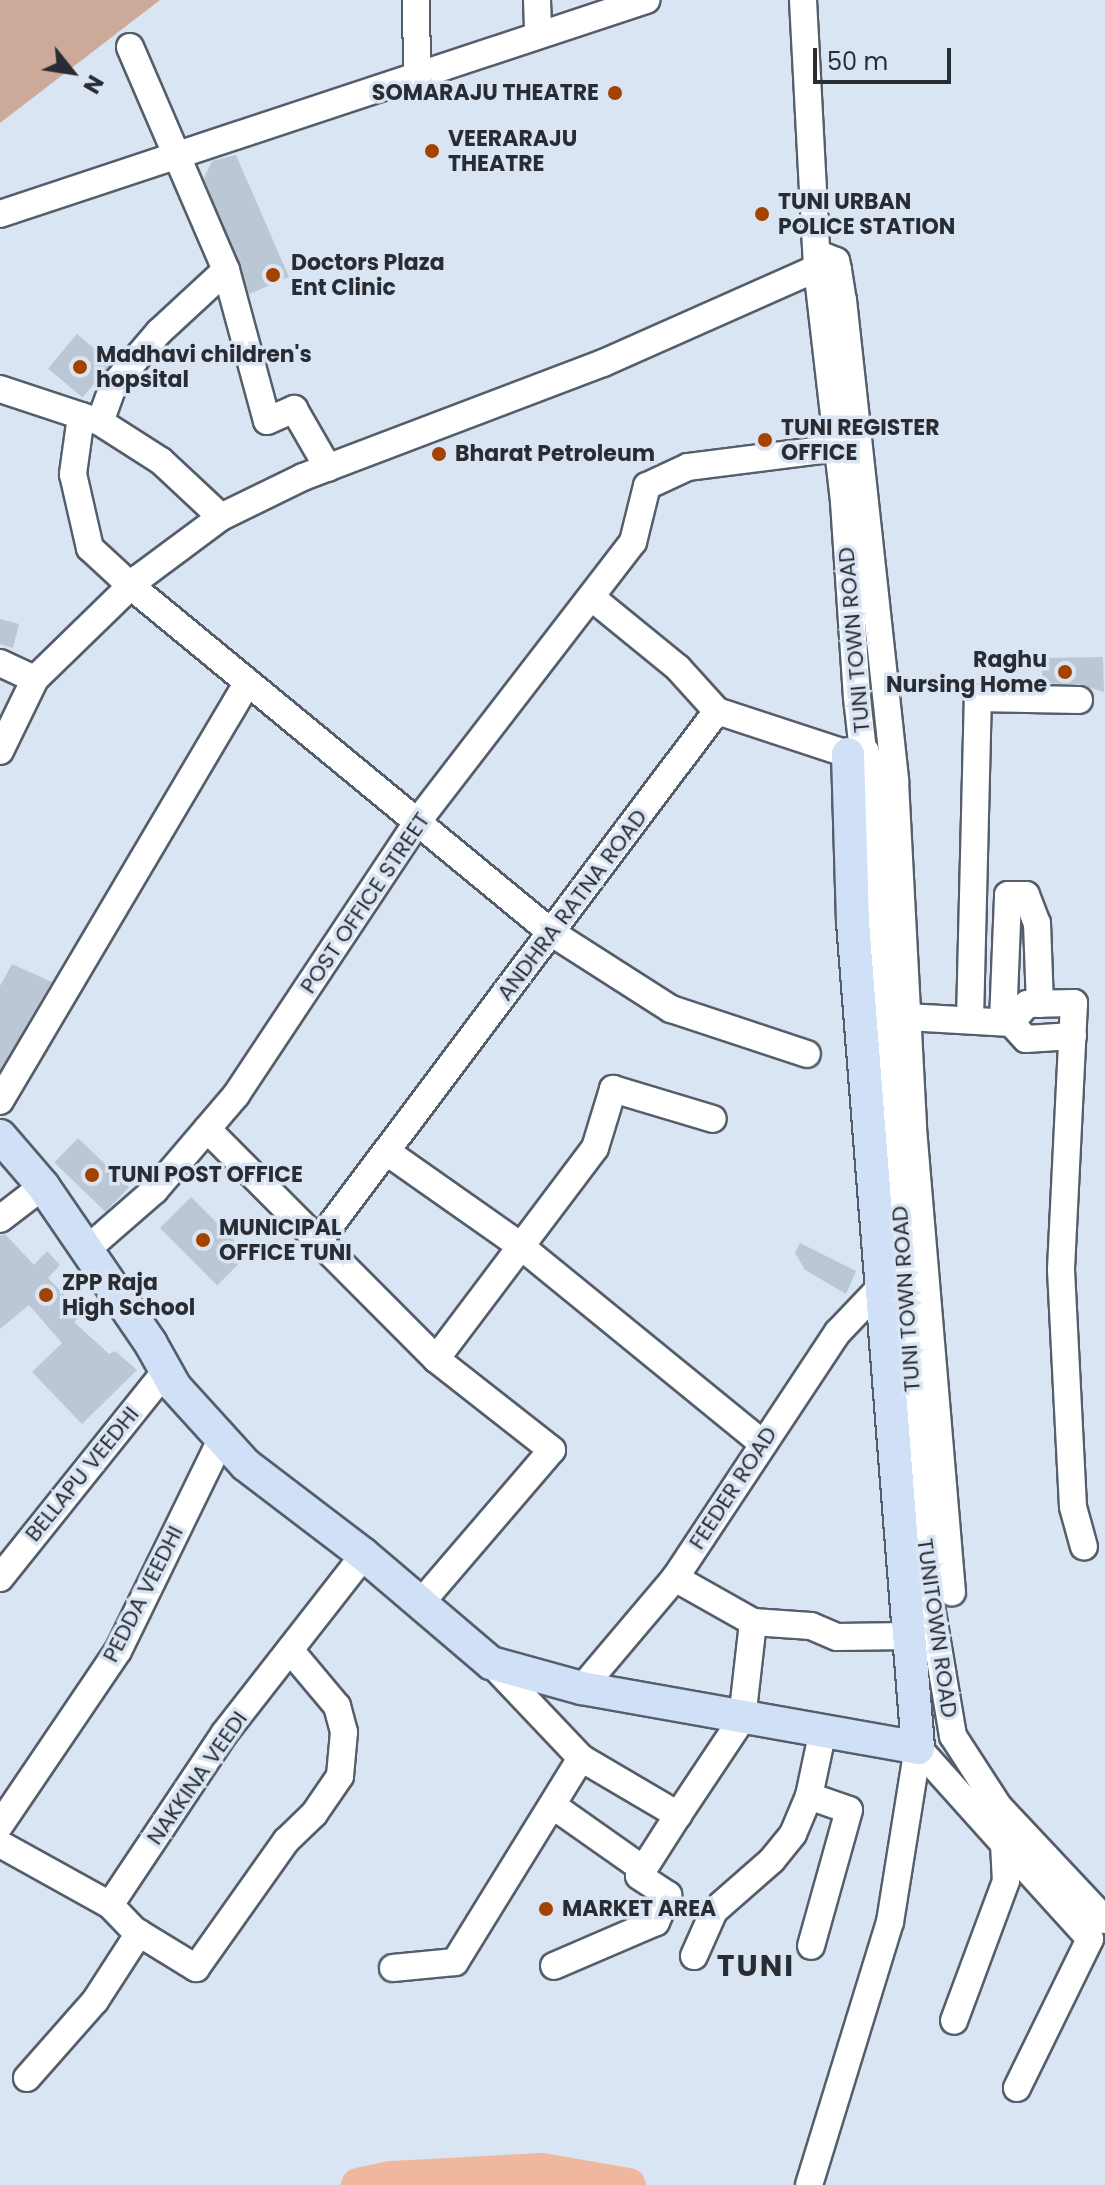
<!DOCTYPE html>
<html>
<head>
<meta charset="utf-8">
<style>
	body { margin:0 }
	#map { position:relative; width:1105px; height:2185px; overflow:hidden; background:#dae5f4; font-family:Poppins,sans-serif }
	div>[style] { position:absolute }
	.green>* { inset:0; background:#cca999 }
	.river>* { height:34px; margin:-17px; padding:0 17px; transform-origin:17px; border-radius:17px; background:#efb79e }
	.building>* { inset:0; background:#bcc7d6; transform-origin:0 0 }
	.roads { filter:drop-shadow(2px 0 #555e6b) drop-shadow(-2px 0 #555e6b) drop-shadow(0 2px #555e6b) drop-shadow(0 -2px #555e6b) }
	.minor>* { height:26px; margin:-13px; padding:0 13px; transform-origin:13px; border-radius:13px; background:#fff }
	.major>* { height:32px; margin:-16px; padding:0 16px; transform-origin:16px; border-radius:16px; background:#d0e0f7 }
	.dots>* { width:22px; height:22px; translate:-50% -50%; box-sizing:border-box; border:4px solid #dae5f4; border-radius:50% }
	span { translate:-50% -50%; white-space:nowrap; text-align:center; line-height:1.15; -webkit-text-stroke:7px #dae5f4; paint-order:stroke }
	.poi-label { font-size:22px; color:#292d33; font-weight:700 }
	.right { translate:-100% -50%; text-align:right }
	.left { translate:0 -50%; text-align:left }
	.street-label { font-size:22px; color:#292d33 }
	.district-label { font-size:30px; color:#292d33; font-weight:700; letter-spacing:2px }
	.north { position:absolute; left:32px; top:32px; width:80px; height:80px; -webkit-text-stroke:6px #dae5f4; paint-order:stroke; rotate:120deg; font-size:22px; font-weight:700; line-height:32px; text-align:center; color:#292d33 }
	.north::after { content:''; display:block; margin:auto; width:28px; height:36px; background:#292d33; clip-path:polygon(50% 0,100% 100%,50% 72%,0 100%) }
	.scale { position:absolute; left:813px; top:48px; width:138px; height:36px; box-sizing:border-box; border:4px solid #292d33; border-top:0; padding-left:10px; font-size:24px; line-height:28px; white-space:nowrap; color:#292d33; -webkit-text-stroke:6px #dae5f4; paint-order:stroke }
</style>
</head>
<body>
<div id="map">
	<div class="green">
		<i style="clip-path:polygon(0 0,160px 0,0 123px)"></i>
	</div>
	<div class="river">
		<i style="left:358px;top:2185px;width:34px;rotate:-12deg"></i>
		<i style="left:391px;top:2178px;width:151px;rotate:-3deg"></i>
		<i style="left:542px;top:2170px;width:88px;rotate:9.8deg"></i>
	</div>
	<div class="building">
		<i style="clip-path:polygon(236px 155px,289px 277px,249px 294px,204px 178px,212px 161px)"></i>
		<i style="left:77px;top:334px;width:45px;height:45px;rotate:40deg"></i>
		<i style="clip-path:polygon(0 619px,19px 624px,13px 648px,0 644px)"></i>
		<i style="clip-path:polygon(1103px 657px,1104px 692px,1079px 684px,1042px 683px,1042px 658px)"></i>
		<i style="clip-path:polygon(12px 964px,52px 982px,0 1070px,0 986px)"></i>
		<i style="left:78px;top:1138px;width:71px;height:34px;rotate:44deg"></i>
		<i style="left:191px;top:1197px;width:81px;height:44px;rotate:45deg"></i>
		<i style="clip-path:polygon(5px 1234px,34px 1265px,47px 1251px,60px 1265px,48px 1278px,83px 1314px,74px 1322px,109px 1354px,115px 1351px,137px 1370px,82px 1424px,32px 1372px,62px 1343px,29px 1305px,0 1329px,0 1235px)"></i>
		<i style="clip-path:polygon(800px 1243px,856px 1271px,846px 1294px,805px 1270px,795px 1253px)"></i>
	</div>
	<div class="roads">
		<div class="minor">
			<i style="left:416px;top:0;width:75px;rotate:89.2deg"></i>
			<i style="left:537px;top:0;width:35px;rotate:88deg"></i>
			<i style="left:803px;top:0;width:268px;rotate:87deg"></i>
			<i style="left:817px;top:268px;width:236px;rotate:83.4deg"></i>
			<i style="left:844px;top:502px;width:196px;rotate:86.2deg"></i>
			<i style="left:857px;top:698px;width:53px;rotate:83.5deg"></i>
			<i style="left:863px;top:751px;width:22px;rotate:58deg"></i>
			<i style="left:875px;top:770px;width:262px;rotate:87.6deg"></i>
			<i style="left:886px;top:1032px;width:564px;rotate:85.62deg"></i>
			<i style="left:929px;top:1594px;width:144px;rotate:80.4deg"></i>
			<i style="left:953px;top:1736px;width:85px;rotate:57.1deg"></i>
			<i style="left:999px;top:1807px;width:155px;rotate:46.8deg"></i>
			<i style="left:130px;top:47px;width:243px;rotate:66.7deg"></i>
			<i style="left:226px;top:270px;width:156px;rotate:74.8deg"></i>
			<i style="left:267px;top:421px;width:30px;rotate:-24deg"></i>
			<i style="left:294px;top:409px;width:68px;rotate:60deg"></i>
			<i style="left:0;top:214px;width:681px;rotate:-18.33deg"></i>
			<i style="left:838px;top:270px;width:11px;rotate:135deg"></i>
			<i style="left:830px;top:278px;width:16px;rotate:-142deg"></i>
			<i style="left:817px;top:268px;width:14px;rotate:-51deg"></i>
			<i style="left:826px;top:257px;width:11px;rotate:22deg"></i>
			<i style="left:836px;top:261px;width:9px;rotate:77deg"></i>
			<i style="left:838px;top:270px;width:30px;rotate:81deg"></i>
			<i style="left:843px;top:300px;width:485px;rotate:83.8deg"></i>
			<i style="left:895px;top:782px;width:346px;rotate:87deg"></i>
			<i style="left:913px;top:1128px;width:466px;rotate:85.2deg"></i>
			<i style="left:0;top:389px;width:102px;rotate:18.3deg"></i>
			<i style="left:81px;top:416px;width:59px;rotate:97.9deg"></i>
			<i style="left:73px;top:474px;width:76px;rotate:77.1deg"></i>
			<i style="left:90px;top:548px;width:56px;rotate:42.8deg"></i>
			<i style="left:131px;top:586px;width:546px;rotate:39.5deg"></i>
			<i style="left:552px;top:933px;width:141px;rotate:32.6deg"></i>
			<i style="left:671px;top:1009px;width:143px;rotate:18.3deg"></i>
			<i style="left:221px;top:517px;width:82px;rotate:-137deg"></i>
			<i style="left:161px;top:461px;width:72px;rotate:-147.4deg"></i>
			<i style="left:100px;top:422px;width:38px;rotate:-70deg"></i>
			<i style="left:113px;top:386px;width:71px;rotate:-49.6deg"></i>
			<i style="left:159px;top:332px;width:91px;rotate:-42.8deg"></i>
			<i style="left:591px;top:597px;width:112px;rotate:39.2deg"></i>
			<i style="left:678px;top:668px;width:58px;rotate:47.8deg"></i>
			<i style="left:0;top:663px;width:38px;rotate:25deg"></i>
			<i style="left:0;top:751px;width:80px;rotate:-64.1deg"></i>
			<i style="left:35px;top:679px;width:145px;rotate:-44.2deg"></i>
			<i style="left:139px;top:578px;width:102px;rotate:-36.6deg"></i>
			<i style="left:221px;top:517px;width:91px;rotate:-26deg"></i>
			<i style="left:303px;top:477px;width:321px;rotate:-20.8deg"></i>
			<i style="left:603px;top:363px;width:234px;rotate:-23.9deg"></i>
			<i style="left:907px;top:1017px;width:104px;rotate:3.3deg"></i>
			<i style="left:1011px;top:1023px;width:22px;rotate:47deg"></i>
			<i style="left:1026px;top:1039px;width:47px;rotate:-3.7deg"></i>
			<i style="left:970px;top:1020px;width:322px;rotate:-88.6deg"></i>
			<i style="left:978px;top:698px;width:101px;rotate:1.1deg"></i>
			<i style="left:1003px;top:1022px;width:127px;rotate:-87.7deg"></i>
			<i style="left:1008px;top:895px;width:18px"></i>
			<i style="left:1026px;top:895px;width:30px;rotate:69deg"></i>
			<i style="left:1037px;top:923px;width:81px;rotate:87.9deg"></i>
			<i style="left:1011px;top:1023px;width:25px;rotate:-50deg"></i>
			<i style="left:1027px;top:1004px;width:47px;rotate:-1.2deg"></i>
			<i style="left:1074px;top:1003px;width:267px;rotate:92.8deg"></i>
			<i style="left:1061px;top:1270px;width:237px;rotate:87.1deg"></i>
			<i style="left:1073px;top:1507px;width:41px;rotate:74.6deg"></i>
			<i style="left:0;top:1101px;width:483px;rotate:-59.4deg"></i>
			<i style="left:207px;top:1129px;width:325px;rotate:45.1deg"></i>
			<i style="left:436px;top:1359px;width:264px;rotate:-53deg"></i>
			<i style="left:595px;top:1148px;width:62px;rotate:-73deg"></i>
			<i style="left:613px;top:1089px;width:104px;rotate:16.7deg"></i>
			<i style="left:387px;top:1152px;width:160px;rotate:35.1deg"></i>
			<i style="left:518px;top:1244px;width:316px;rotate:39.2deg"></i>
			<i style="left:0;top:1219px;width:54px;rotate:-37.5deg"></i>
			<i style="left:318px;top:1242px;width:664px;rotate:-53.08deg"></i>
			<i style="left:717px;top:711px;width:138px;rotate:18.2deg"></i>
			<i style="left:848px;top:754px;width:18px;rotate:-9deg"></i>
			<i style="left:85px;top:1251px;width:93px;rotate:-41.1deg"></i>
			<i style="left:155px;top:1190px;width:125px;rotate:-49.5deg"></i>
			<i style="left:236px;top:1095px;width:329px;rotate:-56.4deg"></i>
			<i style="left:418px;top:821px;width:352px;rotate:-52.4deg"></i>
			<i style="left:633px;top:542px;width:58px;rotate:-76deg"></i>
			<i style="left:647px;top:486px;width:45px;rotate:-24.9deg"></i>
			<i style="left:688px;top:467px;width:151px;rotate:-7.2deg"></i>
			<i style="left:0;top:1578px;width:265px;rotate:-51.3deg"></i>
			<i style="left:675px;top:1578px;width:90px;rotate:29.4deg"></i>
			<i style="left:419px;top:1605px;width:204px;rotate:-49.4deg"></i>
			<i style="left:552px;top:1450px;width:147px;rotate:-141.9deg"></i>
			<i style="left:491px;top:1663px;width:131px;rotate:46.5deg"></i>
			<i style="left:582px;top:1688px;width:144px;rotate:-49.8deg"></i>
			<i style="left:675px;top:1578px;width:295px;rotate:-56.5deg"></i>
			<i style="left:838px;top:1332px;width:64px;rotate:-46.3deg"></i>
			<i style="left:918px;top:1748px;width:129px;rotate:48.1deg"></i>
			<i style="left:1004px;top:1844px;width:37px;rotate:87deg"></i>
			<i style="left:1006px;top:1881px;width:149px;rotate:110.4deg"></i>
			<i style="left:809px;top:1796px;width:67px;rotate:-78deg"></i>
			<i style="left:555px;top:1807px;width:108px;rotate:35.2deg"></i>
			<i style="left:678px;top:1815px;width:115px;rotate:-56.3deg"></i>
			<i style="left:742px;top:1719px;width:98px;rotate:-83.5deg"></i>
			<i style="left:753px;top:1622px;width:58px;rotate:3.9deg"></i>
			<i style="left:811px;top:1626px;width:28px;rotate:23deg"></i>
			<i style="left:837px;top:1637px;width:72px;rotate:-0.8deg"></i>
			<i style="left:0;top:1825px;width:210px;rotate:-55.9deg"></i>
			<i style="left:118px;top:1651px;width:237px;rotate:-64deg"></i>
			<i style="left:0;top:1844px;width:126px;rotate:29deg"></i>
			<i style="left:110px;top:1905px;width:206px;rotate:-56.3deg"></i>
			<i style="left:224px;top:1734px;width:227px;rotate:-52deg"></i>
			<i style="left:1004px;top:1844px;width:128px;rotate:47.8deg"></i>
			<i style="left:1090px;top:1939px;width:166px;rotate:116.1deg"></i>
			<i style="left:110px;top:1905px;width:35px;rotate:46deg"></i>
			<i style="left:134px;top:1930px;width:73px;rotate:31.5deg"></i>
			<i style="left:196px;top:1968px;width:156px;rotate:-54.7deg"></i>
			<i style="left:286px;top:1841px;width:39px;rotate:-44deg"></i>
			<i style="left:314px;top:1814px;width:46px;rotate:-55.6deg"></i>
			<i style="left:340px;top:1776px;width:44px;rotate:-84.8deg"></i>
			<i style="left:344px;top:1732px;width:27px;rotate:-105deg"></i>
			<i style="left:337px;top:1706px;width:73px;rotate:-130deg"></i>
			<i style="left:694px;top:1956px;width:49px;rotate:-66deg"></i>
			<i style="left:714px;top:1911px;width:77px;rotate:-41.3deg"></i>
			<i style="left:772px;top:1860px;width:33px;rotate:-51deg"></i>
			<i style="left:793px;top:1834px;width:41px;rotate:-67.2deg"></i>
			<i style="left:809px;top:1796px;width:42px;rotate:19.3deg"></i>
			<i style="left:849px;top:1810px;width:141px;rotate:105.6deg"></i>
			<i style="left:393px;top:1968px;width:62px;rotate:-5.5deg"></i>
			<i style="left:455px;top:1962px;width:240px;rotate:-58.3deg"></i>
			<i style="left:581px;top:1758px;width:113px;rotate:30.4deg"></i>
			<i style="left:678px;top:1815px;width:72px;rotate:122.6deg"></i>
			<i style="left:639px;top:1876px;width:35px;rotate:33deg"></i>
			<i style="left:668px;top:1895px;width:30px;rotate:114deg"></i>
			<i style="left:656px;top:1922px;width:111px;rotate:156.7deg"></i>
			<i style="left:27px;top:2078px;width:103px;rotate:-48.6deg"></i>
			<i style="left:95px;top:2001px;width:81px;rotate:-57.1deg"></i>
			<i style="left:809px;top:2185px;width:275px;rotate:-72.9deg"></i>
			<i style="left:890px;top:1922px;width:176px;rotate:-80.9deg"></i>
		</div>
		<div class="major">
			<i style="left:0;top:1136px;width:66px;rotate:49.3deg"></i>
			<i style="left:43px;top:1186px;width:191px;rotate:55.6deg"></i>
			<i style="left:151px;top:1344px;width:49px;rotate:60.8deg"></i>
			<i style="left:175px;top:1387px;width:105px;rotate:47.7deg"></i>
			<i style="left:246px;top:1465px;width:148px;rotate:37.3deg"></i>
			<i style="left:364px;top:1555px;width:167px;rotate:40.4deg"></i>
			<i style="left:491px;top:1663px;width:94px;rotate:15.4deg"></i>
			<i style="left:582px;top:1688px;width:341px;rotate:10.1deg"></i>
			<i style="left:918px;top:1748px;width:829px;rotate:-94.5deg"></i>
			<i style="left:853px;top:922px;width:168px;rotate:-91.7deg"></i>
		</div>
	</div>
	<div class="dots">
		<i style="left:615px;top:93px;background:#a44200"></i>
		<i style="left:432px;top:151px;background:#a44200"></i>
		<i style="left:762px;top:214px;background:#a44200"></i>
		<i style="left:273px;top:275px;background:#a44200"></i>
		<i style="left:80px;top:367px;background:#a44200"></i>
		<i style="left:765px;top:440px;background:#a44200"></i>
		<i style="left:439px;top:454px;background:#a44200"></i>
		<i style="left:1065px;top:672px;background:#a44200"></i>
		<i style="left:92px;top:1175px;background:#a44200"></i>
		<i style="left:203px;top:1240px;background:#a44200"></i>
		<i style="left:46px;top:1295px;background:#a44200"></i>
		<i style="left:546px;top:1909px;background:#a44200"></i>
	</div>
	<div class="poi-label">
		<span class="right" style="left:599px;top:93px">SOMARAJU THEATRE</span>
		<span class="left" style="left:448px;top:151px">VEERARAJU<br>THEATRE</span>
		<span class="left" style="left:778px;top:214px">TUNI URBAN<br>POLICE STATION</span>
		<span class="left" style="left:291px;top:275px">Doctors Plaza<br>Ent Clinic</span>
		<span class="left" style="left:96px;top:367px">Madhavi children's<br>hopsital</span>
		<span class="left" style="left:781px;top:440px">TUNI REGISTER<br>OFFICE</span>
		<span class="left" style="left:455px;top:454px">Bharat Petroleum</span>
		<span class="right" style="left:1047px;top:672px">Raghu<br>Nursing Home</span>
		<span class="left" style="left:108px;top:1175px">TUNI POST OFFICE</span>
		<span class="left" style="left:219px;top:1240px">MUNICIPAL<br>OFFICE TUNI</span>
		<span class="left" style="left:62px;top:1295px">ZPP Raja<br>High School</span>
		<span class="left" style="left:562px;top:1909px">MARKET AREA</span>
	</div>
	<div class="street-label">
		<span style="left:854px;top:640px;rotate:-95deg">TUNI TOWN ROAD</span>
		<span style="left:365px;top:903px;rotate:-56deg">POST OFFICE STREET</span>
		<span style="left:572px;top:905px;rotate:-53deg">ANDHRA RATNA ROAD</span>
		<span style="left:906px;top:1299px;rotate:-94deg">TUNI TOWN ROAD</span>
		<span style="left:82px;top:1474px;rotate:-51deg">BELLAPU VEEDHI</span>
		<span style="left:733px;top:1488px;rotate:-57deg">FEEDER ROAD</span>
		<span style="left:143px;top:1594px;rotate:-63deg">PEDDA VEEDHI</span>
		<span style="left:937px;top:1628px;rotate:82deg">TUNITOWN ROAD</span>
		<span style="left:197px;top:1778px;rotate:-55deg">NAKKINA VEEDI</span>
	</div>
	<div class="district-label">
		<span style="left:756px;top:1966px">TUNI</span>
	</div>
	<div class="north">N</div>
	<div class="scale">50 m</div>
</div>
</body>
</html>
